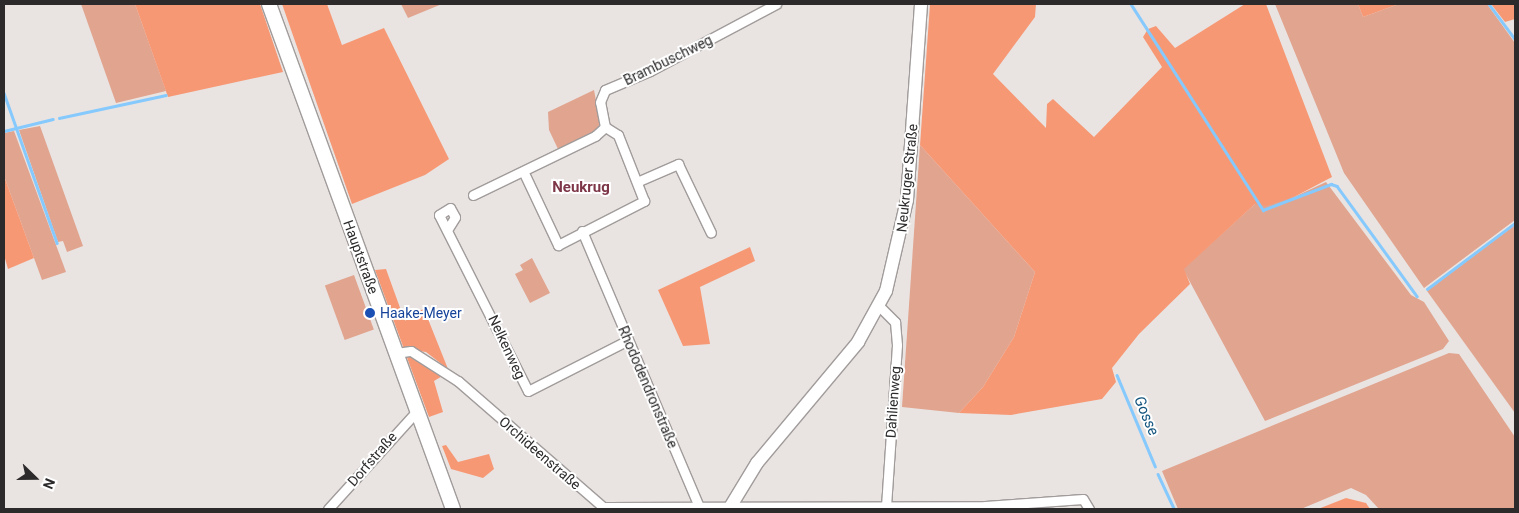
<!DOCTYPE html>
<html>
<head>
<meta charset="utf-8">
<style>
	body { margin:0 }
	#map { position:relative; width:1519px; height:513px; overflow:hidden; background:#e9e4e2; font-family:Roboto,sans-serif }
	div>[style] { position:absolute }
	.green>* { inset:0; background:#e1a48f; transform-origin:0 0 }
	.forest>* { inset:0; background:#f79875 }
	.stream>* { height:2.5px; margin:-1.25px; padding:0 1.25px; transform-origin:1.25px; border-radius:1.25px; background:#86c9fd }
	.roads { filter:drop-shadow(1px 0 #a19c9b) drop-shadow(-1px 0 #a19c9b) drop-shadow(0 1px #a19c9b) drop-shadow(0 -1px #a19c9b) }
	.street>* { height:9px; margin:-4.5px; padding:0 4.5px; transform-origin:4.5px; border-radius:4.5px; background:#fff }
	.secondary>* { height:12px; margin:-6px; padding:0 6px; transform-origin:6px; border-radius:6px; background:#fff }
	.primary>* { height:14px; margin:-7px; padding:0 7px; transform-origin:7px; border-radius:7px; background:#fff }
	.dots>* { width:14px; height:14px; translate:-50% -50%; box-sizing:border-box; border:2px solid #fff; border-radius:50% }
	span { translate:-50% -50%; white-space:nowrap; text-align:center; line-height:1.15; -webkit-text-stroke:4px #fff; paint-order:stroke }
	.street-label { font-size:14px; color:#2c2a2a }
	.transit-label { font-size:14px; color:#164399 }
	.left { translate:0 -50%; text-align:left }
	.neighbourhood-label { font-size:15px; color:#7d3648; font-weight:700 }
	.water-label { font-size:15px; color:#13547e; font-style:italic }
	.frame { position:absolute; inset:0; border:5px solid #2c2a2a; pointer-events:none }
	.north { position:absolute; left:10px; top:453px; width:50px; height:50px; -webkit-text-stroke:4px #fff; paint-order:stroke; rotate:112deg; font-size:14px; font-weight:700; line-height:20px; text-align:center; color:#2c2a2a }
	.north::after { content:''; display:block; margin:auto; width:18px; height:22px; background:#2c2a2a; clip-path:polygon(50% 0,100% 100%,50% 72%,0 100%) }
</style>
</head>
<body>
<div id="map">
	<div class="green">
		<i style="clip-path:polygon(81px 4px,135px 4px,166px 91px,116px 103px)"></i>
		<i style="clip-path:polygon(401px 4px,442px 4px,408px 18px)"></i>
		<i style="clip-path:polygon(1275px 4px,1358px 4px,1363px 17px,1399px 4px,1487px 4px,1515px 43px,1515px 220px,1424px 288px,1344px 173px)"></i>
		<i style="clip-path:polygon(594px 90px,600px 122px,597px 131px,558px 149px,549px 130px,548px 112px)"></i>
		<i style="clip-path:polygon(40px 126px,83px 246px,67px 252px,63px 241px,58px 242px,19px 130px)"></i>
		<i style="clip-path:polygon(14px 131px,66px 272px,42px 280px,4px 176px,4px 133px)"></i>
		<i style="clip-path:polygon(920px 145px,1035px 272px,1014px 337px,983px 387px,959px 413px,902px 407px)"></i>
		<i style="clip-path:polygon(1326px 182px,1411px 295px,1424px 302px,1449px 341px,1443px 349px,1265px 421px,1183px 269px,1255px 204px,1294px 197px)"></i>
		<i style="clip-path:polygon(1515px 225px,1515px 413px,1427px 291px)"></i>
		<i style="clip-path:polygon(532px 258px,550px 293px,530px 303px,515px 274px,523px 270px,520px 265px)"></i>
		<i style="left:354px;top:275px;width:58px;height:31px;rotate:70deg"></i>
		<i style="clip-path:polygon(1449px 353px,1459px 354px,1515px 437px,1515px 509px,1379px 509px,1366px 495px,1351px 488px,1301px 509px,1178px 509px,1162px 471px)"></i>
	</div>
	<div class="forest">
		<i style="clip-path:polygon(135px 4px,260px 4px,283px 72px,168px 97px)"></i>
		<i style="clip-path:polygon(282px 4px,327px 4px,342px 45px,384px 28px,449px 159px,425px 175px,352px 204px)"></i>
		<i style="clip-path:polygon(930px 4px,1036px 4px,1035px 17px,993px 74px,1046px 128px,1047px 104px,1053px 99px,1094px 137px,1162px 67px,1143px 37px,1148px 29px,1156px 26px,1175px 48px,1245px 4px,1266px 4px,1332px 177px,1294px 197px,1266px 206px,1255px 204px,1184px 269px,1190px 284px,1139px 334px,1112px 368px,1116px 382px,1102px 399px,1011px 415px,959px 413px,983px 387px,1014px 337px,1035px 272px,920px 145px)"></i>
		<i style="clip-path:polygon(1358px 4px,1399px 4px,1363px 17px)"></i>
		<i style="clip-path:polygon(1491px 4px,1515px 4px,1515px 19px,1505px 22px)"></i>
		<i style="clip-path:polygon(4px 176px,34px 258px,8px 269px,4px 255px)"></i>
		<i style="clip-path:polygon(750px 247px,755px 261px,700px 287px,710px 344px,683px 346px,658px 290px)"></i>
		<i style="clip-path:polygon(386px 269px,403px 316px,424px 309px,448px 369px,426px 352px,404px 349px,375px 270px)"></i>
		<i style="clip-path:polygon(411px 354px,444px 375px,434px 381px,443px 412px,429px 417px,406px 355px)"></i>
		<i style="clip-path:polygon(446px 445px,458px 462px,489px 454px,494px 469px,483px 478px,451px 469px,442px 446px)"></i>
		<i style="clip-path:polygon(1346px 498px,1366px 503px,1370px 509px,1318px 509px)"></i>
	</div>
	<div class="stream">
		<i style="left:1131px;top:4px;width:245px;rotate:57.3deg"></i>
		<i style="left:1263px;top:210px;width:73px;rotate:-20.9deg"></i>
		<i style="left:1331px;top:184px;width:6px;rotate:18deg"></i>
		<i style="left:1337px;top:186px;width:136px;rotate:54deg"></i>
		<i style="left:1489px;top:4px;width:44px;rotate:53.4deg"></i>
		<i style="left:4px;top:93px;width:159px;rotate:70.5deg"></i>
		<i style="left:59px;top:118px;width:109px;rotate:-12.1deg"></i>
		<i style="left:4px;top:131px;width:50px;rotate:-13.8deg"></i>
		<i style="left:1427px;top:289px;width:110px;rotate:-36.9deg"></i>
		<i style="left:1117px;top:375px;width:99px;rotate:67.3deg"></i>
		<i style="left:1158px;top:474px;width:38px;rotate:65deg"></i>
	</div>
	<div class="roads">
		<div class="street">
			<i style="left:524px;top:173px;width:80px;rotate:64.7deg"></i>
			<i style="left:558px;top:245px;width:97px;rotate:-27.1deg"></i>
			<i style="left:644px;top:201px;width:71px;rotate:-111.5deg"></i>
			<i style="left:618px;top:135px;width:15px;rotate:-148deg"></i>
			<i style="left:639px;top:181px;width:43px;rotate:-23.6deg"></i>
			<i style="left:678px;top:164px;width:76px;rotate:64.4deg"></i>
			<i style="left:473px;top:195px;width:136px;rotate:-25.8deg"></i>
			<i style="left:595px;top:136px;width:13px;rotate:-42deg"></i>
			<i style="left:605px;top:127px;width:25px;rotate:-101deg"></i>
			<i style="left:600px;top:102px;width:13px;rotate:-67deg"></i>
			<i style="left:605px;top:90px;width:49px;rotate:-22.9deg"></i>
			<i style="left:650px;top:71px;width:143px;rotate:-28deg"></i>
			<i style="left:447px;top:230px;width:15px;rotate:-58deg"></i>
			<i style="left:455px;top:217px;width:10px;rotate:-119deg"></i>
			<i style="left:450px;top:208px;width:13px;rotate:148deg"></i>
			<i style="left:439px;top:215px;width:197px;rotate:63.2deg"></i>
			<i style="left:528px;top:391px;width:112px;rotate:-27deg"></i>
			<i style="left:582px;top:231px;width:299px;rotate:67deg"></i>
			<i style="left:879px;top:306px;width:23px;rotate:45deg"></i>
			<i style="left:895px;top:322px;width:23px;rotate:85deg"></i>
			<i style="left:897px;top:345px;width:160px;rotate:93.9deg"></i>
			<i style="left:396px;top:353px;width:15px;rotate:-8deg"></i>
			<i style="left:411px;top:351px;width:56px;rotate:32.6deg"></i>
			<i style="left:458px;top:381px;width:192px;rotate:41deg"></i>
			<i style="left:603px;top:507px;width:382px;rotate:-0.1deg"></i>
			<i style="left:985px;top:506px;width:98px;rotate:-4.1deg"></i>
			<i style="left:1083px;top:499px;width:12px;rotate:59deg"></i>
			<i style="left:328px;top:509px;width:132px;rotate:-47.8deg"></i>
		</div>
		<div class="secondary">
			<i style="left:729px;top:509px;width:54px;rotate:-58.7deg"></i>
			<i style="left:757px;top:463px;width:158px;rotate:-50.1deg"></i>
			<i style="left:858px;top:342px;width:58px;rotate:-61.2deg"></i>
			<i style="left:886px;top:291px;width:93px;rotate:-77deg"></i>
			<i style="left:907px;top:200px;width:196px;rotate:-85.9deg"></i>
		</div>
		<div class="primary">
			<i style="left:269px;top:4px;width:537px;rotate:69.98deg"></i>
		</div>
	</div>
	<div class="dots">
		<i style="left:370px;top:313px;background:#1a4fb4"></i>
	</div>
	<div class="street-label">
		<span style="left:668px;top:60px;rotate:-26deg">Brambuschweg</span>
		<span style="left:907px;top:178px;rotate:-84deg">Neukruger Straße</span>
		<span style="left:361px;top:257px;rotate:70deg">Hauptstraße</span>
		<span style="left:507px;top:347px;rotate:65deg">Nelkenweg</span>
		<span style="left:648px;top:387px;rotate:67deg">Rhododendronstraße</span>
		<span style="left:893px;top:402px;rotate:-86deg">Dahlienweg</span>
		<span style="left:540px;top:453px;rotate:41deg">Orchideenstraße</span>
		<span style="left:372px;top:459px;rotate:-49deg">Dorfstraße</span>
	</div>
	<div class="transit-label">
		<span class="left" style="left:380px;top:313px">Haake-Meyer</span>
	</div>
	<div class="neighbourhood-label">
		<span style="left:581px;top:188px">Neukrug</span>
	</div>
	<div class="water-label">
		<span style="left:1146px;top:416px;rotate:67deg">Gosse</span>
	</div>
	<div class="frame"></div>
	<div class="north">N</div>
</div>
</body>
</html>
